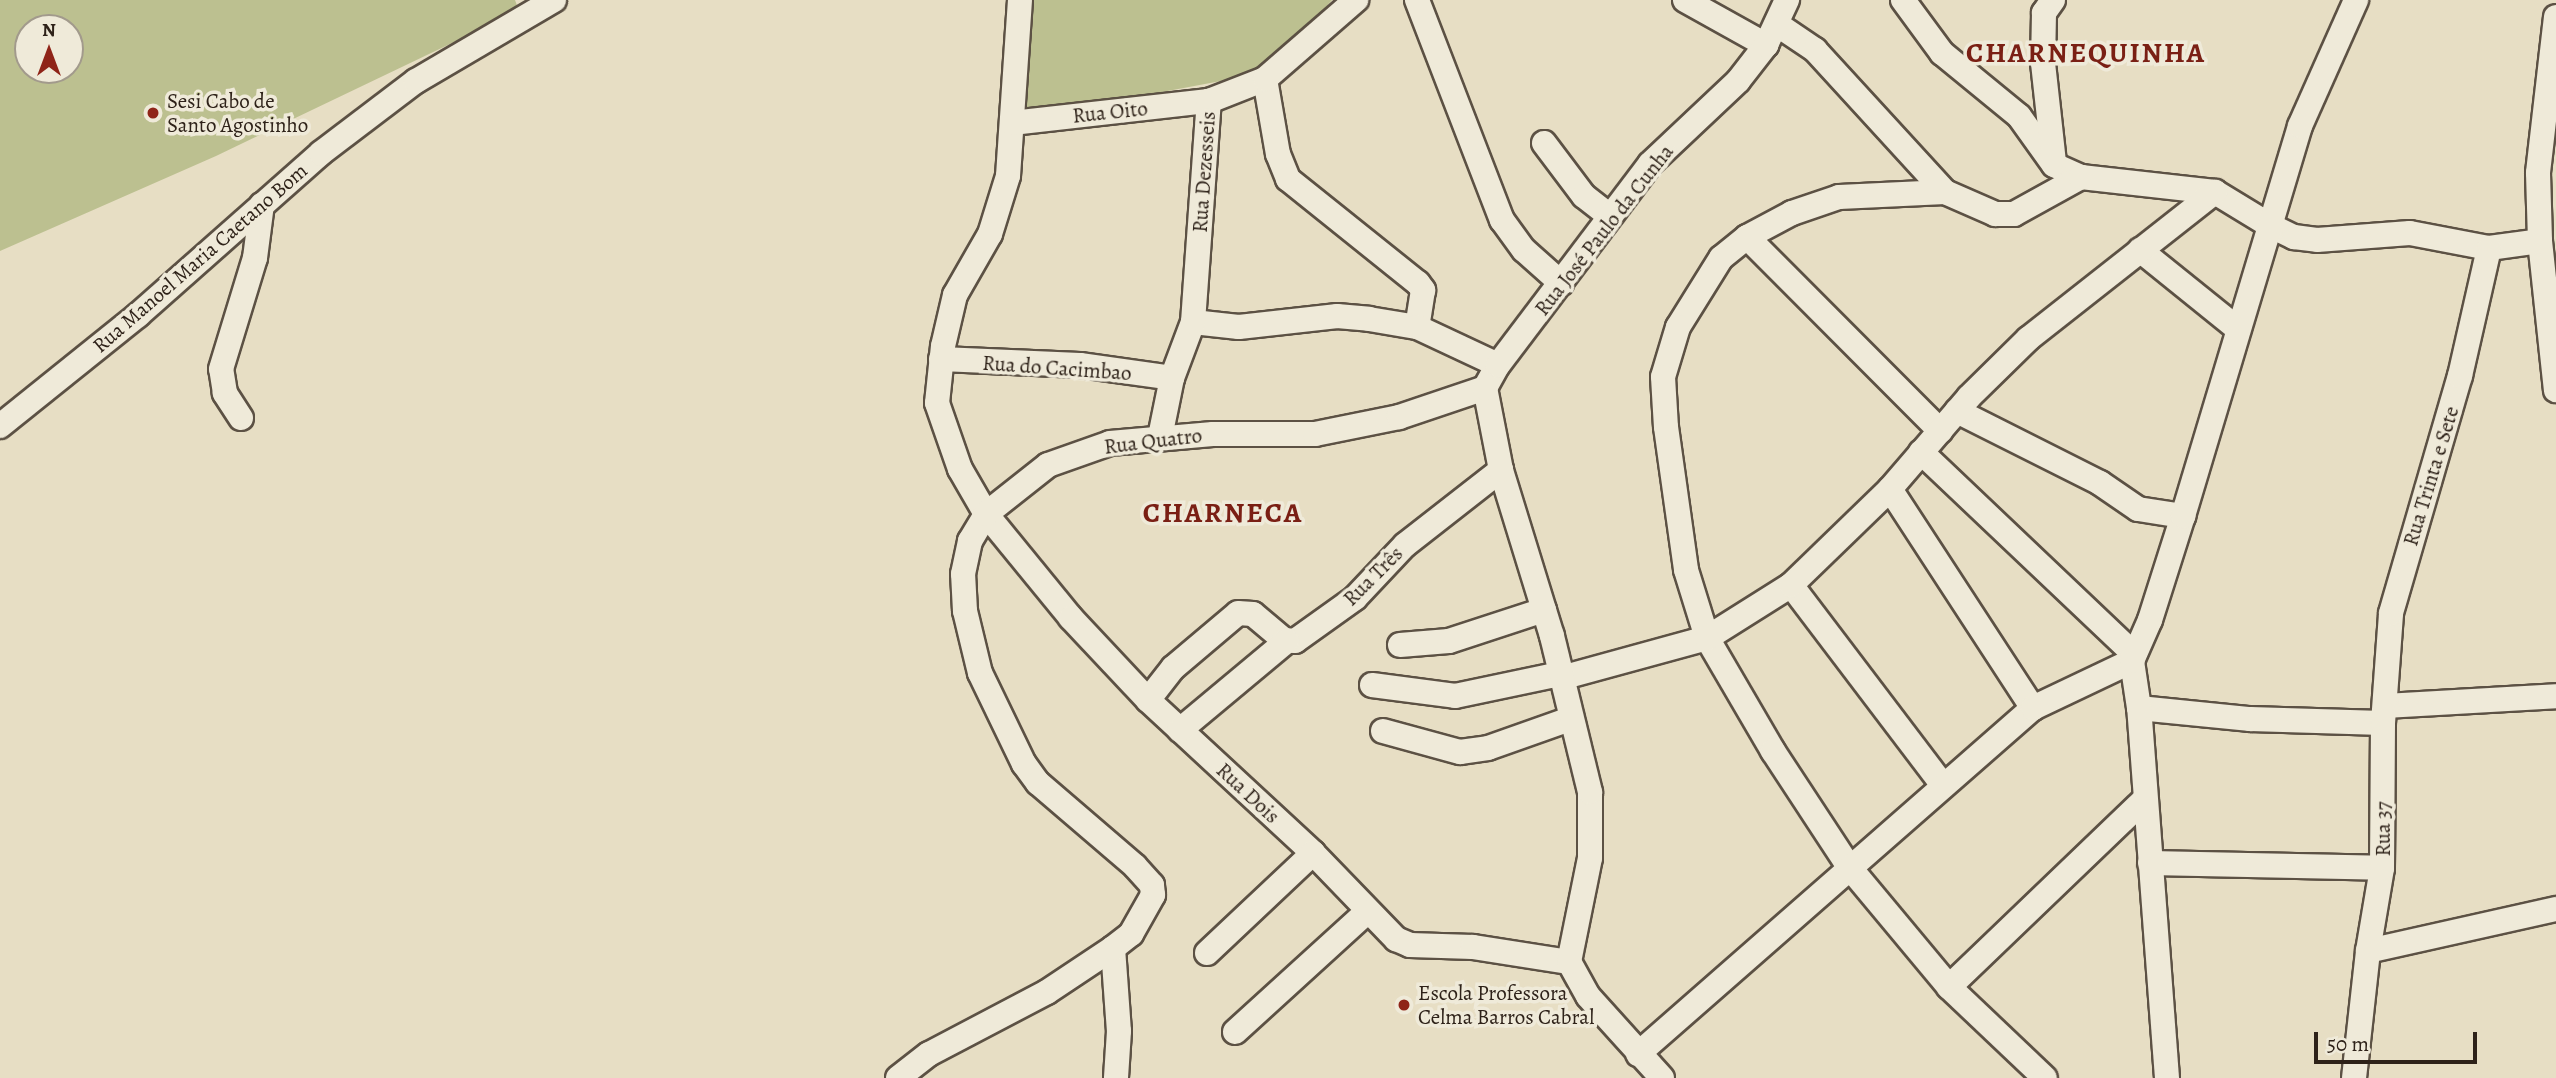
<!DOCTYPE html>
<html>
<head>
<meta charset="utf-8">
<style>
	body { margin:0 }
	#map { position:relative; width:2556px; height:1078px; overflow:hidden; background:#e7dec4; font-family:Alegreya,serif }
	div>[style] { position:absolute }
	.green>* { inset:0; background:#bcc090 }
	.roads { filter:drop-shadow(2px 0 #5c5144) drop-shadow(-2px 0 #5c5144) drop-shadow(0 2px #5c5144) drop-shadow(0 -2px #5c5144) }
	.minor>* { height:24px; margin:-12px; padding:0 12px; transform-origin:12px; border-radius:12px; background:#efead9 }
	.dots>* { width:19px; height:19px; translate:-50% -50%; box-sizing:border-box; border:4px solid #efead9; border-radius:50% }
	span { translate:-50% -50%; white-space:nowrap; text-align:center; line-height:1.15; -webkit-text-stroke:7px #efead9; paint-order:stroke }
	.poi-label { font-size:21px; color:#2e2219 }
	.left { translate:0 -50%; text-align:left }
	.street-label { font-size:21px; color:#2e2219 }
	.district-label { font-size:28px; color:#7a1f14; font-weight:700; letter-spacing:2px }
	.north { position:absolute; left:14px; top:14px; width:70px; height:70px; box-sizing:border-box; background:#efead9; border:2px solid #a29a8c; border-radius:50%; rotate:0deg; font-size:19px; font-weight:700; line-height:28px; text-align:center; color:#2e2219 }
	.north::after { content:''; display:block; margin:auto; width:24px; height:32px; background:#8f2418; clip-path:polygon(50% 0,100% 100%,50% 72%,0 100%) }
	.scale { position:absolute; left:2314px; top:1032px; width:163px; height:32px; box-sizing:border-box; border:4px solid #2e2219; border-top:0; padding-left:9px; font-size:21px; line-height:24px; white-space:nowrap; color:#2e2219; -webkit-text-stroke:5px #efead9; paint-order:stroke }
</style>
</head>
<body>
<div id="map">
	<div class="green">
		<i style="clip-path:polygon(evenodd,0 0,515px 0,519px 11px,216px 156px,0 251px,0 0,28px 28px,70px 28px,70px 70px,28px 70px,28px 28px)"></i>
		<i style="clip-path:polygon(1028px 0,1332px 0,1269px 72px,1018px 119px)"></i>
	</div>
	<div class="roads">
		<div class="minor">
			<i style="left:1020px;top:0;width:176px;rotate:93.9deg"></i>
			<i style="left:1008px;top:176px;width:61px;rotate:107.2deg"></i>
			<i style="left:990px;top:234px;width:70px;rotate:119.8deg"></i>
			<i style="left:955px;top:295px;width:52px;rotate:103.2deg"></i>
			<i style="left:943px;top:346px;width:57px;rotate:96deg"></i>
			<i style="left:937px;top:403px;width:70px;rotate:70.8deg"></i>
			<i style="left:960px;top:469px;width:52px;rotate:60deg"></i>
			<i style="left:986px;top:514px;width:134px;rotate:50.7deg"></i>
			<i style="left:1071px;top:618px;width:112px;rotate:46.8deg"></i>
			<i style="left:1148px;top:700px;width:225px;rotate:42.8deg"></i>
			<i style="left:1313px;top:853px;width:120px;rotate:46deg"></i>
			<i style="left:1396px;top:939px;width:15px;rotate:23deg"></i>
			<i style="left:1410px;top:945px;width:63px;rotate:1.8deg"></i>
			<i style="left:1473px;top:947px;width:97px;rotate:8.9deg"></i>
			<i style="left:1417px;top:0;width:236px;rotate:68.9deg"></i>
			<i style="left:1502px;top:220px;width:37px;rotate:54deg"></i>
			<i style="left:1524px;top:250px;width:50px;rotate:41.7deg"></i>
			<i style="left:1685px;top:0;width:93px;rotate:29.1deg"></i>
			<i style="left:1903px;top:0;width:66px;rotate:53.7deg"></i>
			<i style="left:1942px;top:53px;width:99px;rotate:39.3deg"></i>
			<i style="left:2019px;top:116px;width:60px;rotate:54.5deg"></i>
			<i style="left:2054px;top:165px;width:30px;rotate:24deg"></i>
			<i style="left:2053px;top:0;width:16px;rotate:125deg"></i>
			<i style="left:2044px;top:13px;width:50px;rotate:91.1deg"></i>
			<i style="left:2043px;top:63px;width:101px;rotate:83.7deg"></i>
			<i style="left:2556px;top:17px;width:157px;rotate:96.6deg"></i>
			<i style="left:2538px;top:173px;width:68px;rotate:88.3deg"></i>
			<i style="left:2540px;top:241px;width:150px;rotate:83.9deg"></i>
			<i style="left:1778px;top:25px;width:45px;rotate:34deg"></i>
			<i style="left:1815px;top:50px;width:193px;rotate:47.5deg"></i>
			<i style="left:1945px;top:192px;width:55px;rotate:23.7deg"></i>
			<i style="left:1995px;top:214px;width:19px"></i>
			<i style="left:2014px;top:214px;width:77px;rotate:-28.9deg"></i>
			<i style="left:2081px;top:177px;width:135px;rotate:6.4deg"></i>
			<i style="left:2215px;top:192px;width:63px;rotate:31.4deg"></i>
			<i style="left:2269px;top:225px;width:28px;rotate:26deg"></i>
			<i style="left:2294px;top:237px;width:23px;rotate:7deg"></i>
			<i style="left:2317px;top:240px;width:93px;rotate:-4.3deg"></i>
			<i style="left:2410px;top:233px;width:80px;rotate:10.8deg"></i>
			<i style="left:2489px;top:248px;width:51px;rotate:-7.8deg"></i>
			<i style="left:1265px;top:79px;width:76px;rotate:80.2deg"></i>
			<i style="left:1278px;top:154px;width:27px;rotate:68deg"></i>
			<i style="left:1288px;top:179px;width:166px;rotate:38.7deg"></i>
			<i style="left:1418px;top:283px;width:9px;rotate:54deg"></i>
			<i style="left:1423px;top:290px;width:37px;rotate:99deg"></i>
			<i style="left:1012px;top:123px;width:198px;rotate:-6.4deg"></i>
			<i style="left:1209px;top:101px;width:60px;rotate:-21.4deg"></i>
			<i style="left:1265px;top:79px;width:121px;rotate:-41deg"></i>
			<i style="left:1544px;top:143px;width:66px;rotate:53deg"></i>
			<i style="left:1584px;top:196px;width:33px;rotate:38deg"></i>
			<i style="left:1945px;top:192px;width:106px;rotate:177.3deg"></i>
			<i style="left:1839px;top:197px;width:50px;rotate:161.2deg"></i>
			<i style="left:1792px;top:213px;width:51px;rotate:151.9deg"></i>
			<i style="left:1747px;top:237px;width:33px;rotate:141deg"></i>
			<i style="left:1721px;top:258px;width:81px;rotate:121.9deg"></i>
			<i style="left:1678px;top:327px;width:52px;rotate:106.7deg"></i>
			<i style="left:1663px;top:377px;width:50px;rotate:86.6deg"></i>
			<i style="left:1666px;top:427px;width:144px;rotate:82deg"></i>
			<i style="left:1686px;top:570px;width:71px;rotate:72.8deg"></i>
			<i style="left:1707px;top:638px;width:131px;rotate:59.7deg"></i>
			<i style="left:1773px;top:751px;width:140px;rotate:56.7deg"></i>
			<i style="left:1850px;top:868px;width:155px;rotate:50.2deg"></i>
			<i style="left:1949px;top:987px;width:132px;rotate:43.5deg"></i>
			<i style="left:1747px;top:237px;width:274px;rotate:45.1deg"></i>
			<i style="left:2140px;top:250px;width:126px;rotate:38.9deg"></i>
			<i style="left:1193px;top:322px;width:46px;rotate:6.2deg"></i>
			<i style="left:1239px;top:327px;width:99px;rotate:-6.4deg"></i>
			<i style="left:1337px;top:316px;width:32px;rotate:5deg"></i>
			<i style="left:1369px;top:319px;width:49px;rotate:9.5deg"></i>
			<i style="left:1417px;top:327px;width:89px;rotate:25.1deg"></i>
			<i style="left:941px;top:359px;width:139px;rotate:2.5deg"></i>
			<i style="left:1080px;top:365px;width:93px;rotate:8deg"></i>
			<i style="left:1957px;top:411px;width:160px;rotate:26.7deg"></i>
			<i style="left:2100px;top:483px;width:46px;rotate:34.4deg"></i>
			<i style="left:2138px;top:509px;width:46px;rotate:8.8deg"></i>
			<i style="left:241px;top:418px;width:30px;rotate:-123deg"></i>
			<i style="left:225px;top:393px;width:24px;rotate:-99deg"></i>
			<i style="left:221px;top:369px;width:116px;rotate:-73deg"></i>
			<i style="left:255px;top:258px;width:54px;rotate:-82.6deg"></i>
			<i style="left:0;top:426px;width:177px;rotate:-38.8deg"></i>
			<i style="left:138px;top:315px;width:244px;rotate:-41.5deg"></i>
			<i style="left:321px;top:153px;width:119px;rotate:-37.2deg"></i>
			<i style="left:416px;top:81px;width:160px;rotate:-30.4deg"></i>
			<i style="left:1160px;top:437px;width:60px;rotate:-78.5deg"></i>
			<i style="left:1172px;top:378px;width:60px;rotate:-69.4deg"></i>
			<i style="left:1193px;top:322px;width:222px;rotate:-85.9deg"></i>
			<i style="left:1921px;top:452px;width:294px;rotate:43.5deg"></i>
			<i style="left:1890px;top:489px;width:262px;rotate:56.9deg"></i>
			<i style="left:1791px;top:585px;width:250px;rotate:52.8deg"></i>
			<i style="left:1400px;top:645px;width:49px;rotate:-4.7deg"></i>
			<i style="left:1449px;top:641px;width:100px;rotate:-18.1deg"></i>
			<i style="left:1561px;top:678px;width:151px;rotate:-15.3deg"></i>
			<i style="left:1707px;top:638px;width:99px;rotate:-32.2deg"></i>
			<i style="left:1791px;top:585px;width:138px;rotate:-44.1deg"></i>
			<i style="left:1890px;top:489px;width:121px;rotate:-49.3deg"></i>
			<i style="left:1969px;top:397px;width:83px;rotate:-44.5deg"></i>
			<i style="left:2028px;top:339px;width:238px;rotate:-38.2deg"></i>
			<i style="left:1372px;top:685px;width:84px;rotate:7.5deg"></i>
			<i style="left:1455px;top:696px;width:107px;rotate:-11.8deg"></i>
			<i style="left:1148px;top:700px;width:41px;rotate:-52deg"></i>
			<i style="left:1173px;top:668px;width:85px;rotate:-40.2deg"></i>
			<i style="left:1238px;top:613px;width:15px;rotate:4deg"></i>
			<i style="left:1253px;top:614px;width:40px;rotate:40deg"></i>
			<i style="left:1284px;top:640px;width:11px;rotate:5deg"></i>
			<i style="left:1295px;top:641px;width:74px;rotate:-35.6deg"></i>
			<i style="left:1355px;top:598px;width:73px;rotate:-46.7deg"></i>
			<i style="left:1405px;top:545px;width:122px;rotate:-38deg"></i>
			<i style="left:2385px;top:706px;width:171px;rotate:-3.3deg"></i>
			<i style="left:2139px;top:708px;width:112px;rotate:5.7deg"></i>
			<i style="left:2250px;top:719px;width:133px;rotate:1.7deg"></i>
			<i style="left:1180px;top:730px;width:139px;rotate:-39.8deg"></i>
			<i style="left:1383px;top:731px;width:80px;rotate:15.3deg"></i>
			<i style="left:1460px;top:752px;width:28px;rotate:-8deg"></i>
			<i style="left:1488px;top:748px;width:87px;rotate:-19.5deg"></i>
			<i style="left:2150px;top:863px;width:232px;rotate:1.2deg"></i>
			<i style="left:1113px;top:948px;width:83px;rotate:85.9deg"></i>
			<i style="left:1119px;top:1031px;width:47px;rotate:93.7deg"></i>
			<i style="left:2368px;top:951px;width:193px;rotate:-12.6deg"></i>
			<i style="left:1207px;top:953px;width:146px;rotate:-43.3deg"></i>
			<i style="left:1949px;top:987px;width:270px;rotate:-43.8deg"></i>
			<i style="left:1235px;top:1032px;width:178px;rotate:-42.3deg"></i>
			<i style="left:1638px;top:1054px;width:525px;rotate:-41.22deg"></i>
			<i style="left:2033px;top:708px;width:110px;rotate:-25.4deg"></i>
			<i style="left:898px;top:1078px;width:39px;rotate:-38deg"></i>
			<i style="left:929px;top:1054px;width:133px;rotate:-27.7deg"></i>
			<i style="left:1047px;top:992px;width:79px;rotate:-33.7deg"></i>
			<i style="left:1113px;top:948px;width:23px;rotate:-38deg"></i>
			<i style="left:1131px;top:934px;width:45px;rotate:-60.6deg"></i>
			<i style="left:1153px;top:895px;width:10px;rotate:-96deg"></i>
			<i style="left:1152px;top:885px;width:25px;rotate:-132deg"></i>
			<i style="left:1135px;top:866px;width:128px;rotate:-139.4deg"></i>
			<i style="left:1038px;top:783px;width:24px;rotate:-126deg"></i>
			<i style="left:1024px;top:764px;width:101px;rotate:-115.8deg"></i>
			<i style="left:980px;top:673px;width:64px;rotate:-103.6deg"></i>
			<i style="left:965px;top:611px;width:37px;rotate:-93deg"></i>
			<i style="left:963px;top:574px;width:34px;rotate:-78deg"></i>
			<i style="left:970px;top:541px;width:31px;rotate:-59deg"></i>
			<i style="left:986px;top:514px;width:79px;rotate:-38.3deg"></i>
			<i style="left:1048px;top:465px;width:66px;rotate:-19.5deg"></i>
			<i style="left:1110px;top:443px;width:103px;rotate:-5deg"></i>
			<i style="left:1213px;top:434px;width:102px"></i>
			<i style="left:1315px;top:434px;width:86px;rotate:-11.4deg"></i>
			<i style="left:1399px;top:417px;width:91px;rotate:-18.6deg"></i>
			<i style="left:1662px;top:1078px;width:110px;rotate:-132.1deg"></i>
			<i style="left:1588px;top:996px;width:39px;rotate:-119deg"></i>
			<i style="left:1569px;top:962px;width:106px;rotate:-78.6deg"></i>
			<i style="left:1590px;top:858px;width:66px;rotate:-90deg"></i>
			<i style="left:1590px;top:792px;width:161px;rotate:-103.7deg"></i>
			<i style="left:1552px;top:636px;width:174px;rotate:-107.1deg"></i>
			<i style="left:1501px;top:470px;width:84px;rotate:-101deg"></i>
			<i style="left:1485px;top:388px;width:26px;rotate:-61deg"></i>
			<i style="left:1498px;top:365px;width:252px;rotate:-52.9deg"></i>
			<i style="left:1650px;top:164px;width:121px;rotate:-43.3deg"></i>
			<i style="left:1738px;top:81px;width:46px;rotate:-52.1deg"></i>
			<i style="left:1766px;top:45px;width:50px;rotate:-65deg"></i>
			<i style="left:2167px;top:1078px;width:371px;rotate:-94.3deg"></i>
			<i style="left:2139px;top:708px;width:48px;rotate:-98.5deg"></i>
			<i style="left:2132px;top:661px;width:45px;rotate:-66.3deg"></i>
			<i style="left:2150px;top:620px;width:109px;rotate:-72.4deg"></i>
			<i style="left:2183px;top:516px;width:407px;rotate:-73.3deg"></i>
			<i style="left:2300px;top:126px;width:138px;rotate:-66deg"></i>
			<i style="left:2354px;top:1078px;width:128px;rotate:-83.7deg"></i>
			<i style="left:2368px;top:951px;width:84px;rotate:-80.4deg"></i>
			<i style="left:2382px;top:868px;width:145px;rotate:-89.6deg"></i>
			<i style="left:2383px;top:723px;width:110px;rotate:-85.8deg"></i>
			<i style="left:2391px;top:613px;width:247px;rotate:-73.8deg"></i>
			<i style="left:2460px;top:376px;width:131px;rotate:-77.2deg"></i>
		</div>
	</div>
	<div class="dots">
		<i style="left:153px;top:113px;background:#8f2418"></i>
		<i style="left:1404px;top:1005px;background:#8f2418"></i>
	</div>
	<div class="poi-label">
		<span class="left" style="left:167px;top:113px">Sesi Cabo de<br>Santo Agostinho</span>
		<span class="left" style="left:1418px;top:1005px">Escola Professora<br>Celma Barros Cabral</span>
	</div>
	<div class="street-label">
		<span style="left:1110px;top:112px;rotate:-6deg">Rua Oito</span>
		<span style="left:1204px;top:172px;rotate:-86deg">Rua Dezesseis</span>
		<span style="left:1604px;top:230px;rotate:-52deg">Rua José Paulo da Cunha</span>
		<span style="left:200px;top:258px;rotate:-41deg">Rua Manoel Maria Caetano Bom</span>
		<span style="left:1057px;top:368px;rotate:4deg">Rua do Cacimbao</span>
		<span style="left:1153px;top:441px;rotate:-7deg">Rua Quatro</span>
		<span style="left:2431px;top:476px;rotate:-73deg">Rua Trinta e Sete</span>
		<span style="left:1373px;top:576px;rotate:-45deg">Rua Três</span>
		<span style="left:1248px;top:793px;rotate:43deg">Rua Dois</span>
		<span style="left:2383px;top:829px;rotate:-90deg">Rua 37</span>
	</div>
	<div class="district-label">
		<span style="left:2086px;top:53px">CHARNEQUINHA</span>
		<span style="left:1223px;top:513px">CHARNECA</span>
	</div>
	<div class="north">N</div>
	<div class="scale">50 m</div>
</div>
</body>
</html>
